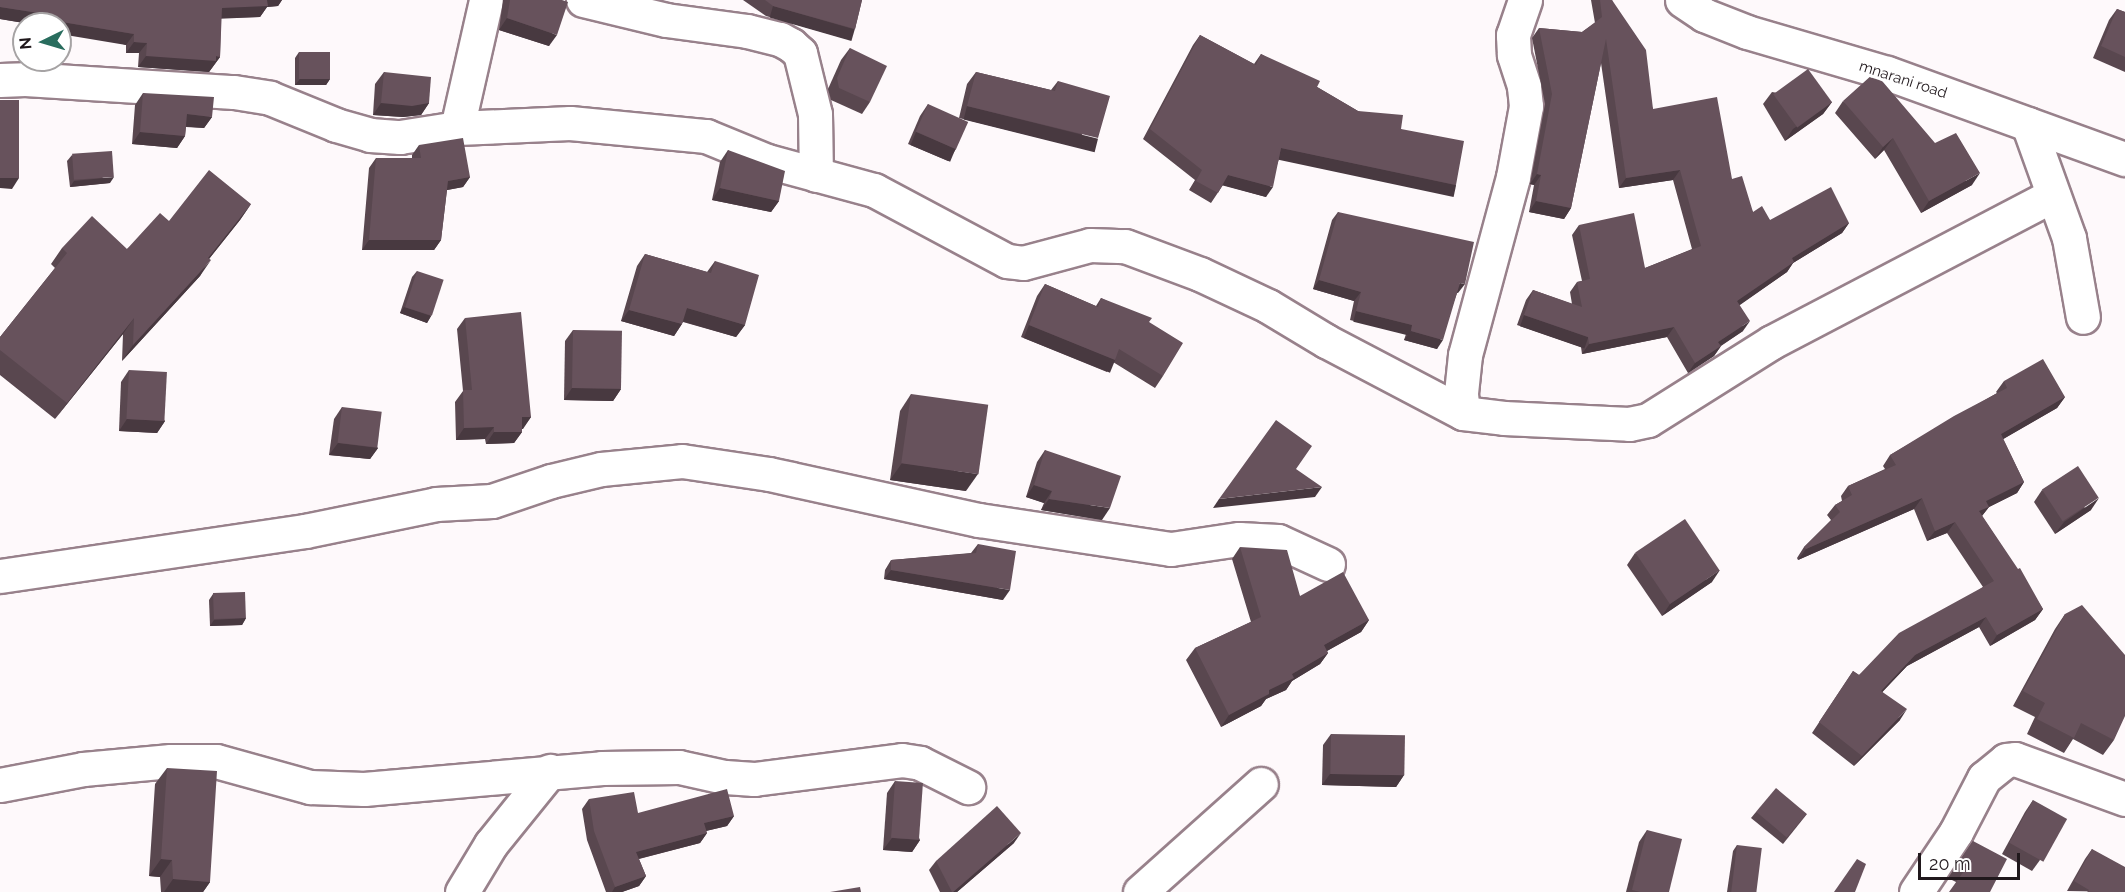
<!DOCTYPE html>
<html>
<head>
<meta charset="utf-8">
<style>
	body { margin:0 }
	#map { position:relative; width:2125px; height:892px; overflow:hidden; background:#fef9fb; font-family:Raleway,sans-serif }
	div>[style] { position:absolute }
	.roads { filter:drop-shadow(2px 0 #98818b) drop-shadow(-2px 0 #98818b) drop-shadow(0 2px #98818b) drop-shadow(0 -2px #98818b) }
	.street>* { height:33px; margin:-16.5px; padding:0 16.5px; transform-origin:16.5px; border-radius:16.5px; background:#fff }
	.wall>* { inset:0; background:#59474f }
	.shaded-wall>* { inset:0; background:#483940; transform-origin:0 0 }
	.building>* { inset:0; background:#67525c; transform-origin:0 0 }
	span { translate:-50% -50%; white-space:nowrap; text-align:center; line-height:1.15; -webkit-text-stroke:6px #fff; paint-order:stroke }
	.street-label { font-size:15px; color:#20181c }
	.north { position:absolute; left:12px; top:12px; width:60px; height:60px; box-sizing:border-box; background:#fff; border:2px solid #a6a3a4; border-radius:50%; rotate:265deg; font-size:16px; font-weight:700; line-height:24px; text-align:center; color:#20181c }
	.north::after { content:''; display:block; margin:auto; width:21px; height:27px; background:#296d5e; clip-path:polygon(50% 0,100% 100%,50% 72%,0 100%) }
	.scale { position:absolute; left:1918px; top:853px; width:102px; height:27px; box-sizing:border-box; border:3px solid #20181c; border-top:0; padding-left:8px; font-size:18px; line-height:21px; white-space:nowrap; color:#20181c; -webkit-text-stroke:4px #fff; paint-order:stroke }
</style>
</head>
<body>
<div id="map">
	<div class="roads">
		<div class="street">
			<i style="left:583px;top:0;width:85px;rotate:13.5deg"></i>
			<i style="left:666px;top:20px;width:82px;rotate:7.7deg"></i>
			<i style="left:747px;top:31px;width:34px;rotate:14deg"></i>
			<i style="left:780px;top:39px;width:13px;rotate:29deg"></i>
			<i style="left:791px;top:45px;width:12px;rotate:42deg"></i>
			<i style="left:800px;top:53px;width:63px;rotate:76.2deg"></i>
			<i style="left:815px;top:114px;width:61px;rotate:89.1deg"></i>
			<i style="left:1682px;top:0;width:27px;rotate:34deg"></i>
			<i style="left:1704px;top:15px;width:46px;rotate:21.6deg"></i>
			<i style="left:1747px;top:32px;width:146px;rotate:16.3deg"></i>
			<i style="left:1887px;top:73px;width:253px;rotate:19.9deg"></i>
			<i style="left:0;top:80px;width:25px;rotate:-2deg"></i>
			<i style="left:25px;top:79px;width:209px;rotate:3.6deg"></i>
			<i style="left:234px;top:92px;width:36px;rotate:9deg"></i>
			<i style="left:270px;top:98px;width:71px;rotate:22.2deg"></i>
			<i style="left:336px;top:125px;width:35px;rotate:16deg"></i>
			<i style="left:370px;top:135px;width:30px;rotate:4deg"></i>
			<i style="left:400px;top:137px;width:58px;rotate:-9deg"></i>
			<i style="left:457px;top:128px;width:113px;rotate:-2.5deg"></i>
			<i style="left:570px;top:123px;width:137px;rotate:5.5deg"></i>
			<i style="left:706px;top:136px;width:66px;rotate:22.3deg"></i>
			<i style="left:767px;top:161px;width:111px;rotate:15.2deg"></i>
			<i style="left:874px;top:190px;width:151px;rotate:28.1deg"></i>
			<i style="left:1007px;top:261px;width:16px;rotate:7deg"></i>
			<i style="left:1023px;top:263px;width:69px;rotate:-15deg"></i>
			<i style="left:1090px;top:245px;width:35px;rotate:2deg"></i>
			<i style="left:1125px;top:246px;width:80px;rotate:20.5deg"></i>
			<i style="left:1200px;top:274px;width:75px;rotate:25.2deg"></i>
			<i style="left:1268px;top:306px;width:68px;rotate:31.1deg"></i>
			<i style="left:1326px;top:341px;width:155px;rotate:27.7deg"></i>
			<i style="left:1463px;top:413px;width:41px;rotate:7deg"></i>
			<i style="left:1504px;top:418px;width:125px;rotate:2.7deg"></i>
			<i style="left:1629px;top:424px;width:19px;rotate:-12deg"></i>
			<i style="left:1648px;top:420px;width:146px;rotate:-32.2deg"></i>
			<i style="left:1772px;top:342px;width:317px;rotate:-27.6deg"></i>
			<i style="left:2028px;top:124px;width:121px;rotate:70.2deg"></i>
			<i style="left:2069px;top:238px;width:80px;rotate:80deg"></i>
			<i style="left:457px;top:128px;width:131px;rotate:-77.2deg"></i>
			<i style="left:1463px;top:413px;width:20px;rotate:-96deg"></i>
			<i style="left:1461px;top:393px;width:38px;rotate:-84deg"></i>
			<i style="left:1465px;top:355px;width:184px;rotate:-74.9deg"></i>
			<i style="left:1513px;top:177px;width:72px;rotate:-79.6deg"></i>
			<i style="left:1526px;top:106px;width:20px;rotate:-96deg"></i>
			<i style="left:1524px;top:86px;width:33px;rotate:-108deg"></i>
			<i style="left:1514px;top:55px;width:20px;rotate:-93deg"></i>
			<i style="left:1513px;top:35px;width:37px;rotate:-71deg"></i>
			<i style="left:0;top:576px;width:308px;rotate:-8.4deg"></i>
			<i style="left:305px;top:531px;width:134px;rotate:-11.6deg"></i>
			<i style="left:436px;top:504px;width:56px;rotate:-3.1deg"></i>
			<i style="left:492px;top:501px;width:62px;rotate:-18.7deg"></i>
			<i style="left:551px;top:481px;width:51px;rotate:-13.5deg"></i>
			<i style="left:601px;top:469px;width:81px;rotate:-5.6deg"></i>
			<i style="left:682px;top:461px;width:88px;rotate:8.5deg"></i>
			<i style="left:769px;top:474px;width:215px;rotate:12.4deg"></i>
			<i style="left:979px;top:520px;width:194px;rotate:8.6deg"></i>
			<i style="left:1171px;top:549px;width:69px;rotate:-8.4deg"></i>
			<i style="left:1239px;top:539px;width:39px;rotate:3deg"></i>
			<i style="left:1278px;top:541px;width:55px;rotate:24.7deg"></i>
			<i style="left:0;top:785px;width:85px;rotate:-10.9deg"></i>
			<i style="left:83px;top:769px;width:88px;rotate:-5.2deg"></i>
			<i style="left:171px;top:761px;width:45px"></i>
			<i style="left:216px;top:761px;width:98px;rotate:15.5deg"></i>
			<i style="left:310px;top:787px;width:54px;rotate:2.1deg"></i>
			<i style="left:364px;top:789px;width:239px;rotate:-5deg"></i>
			<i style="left:602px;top:768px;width:77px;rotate:-0.7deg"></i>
			<i style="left:679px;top:767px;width:47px;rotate:12.3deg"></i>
			<i style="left:725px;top:777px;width:29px;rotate:4deg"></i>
			<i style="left:754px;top:779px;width:149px;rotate:-7.3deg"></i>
			<i style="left:902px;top:760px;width:18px;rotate:9deg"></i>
			<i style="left:920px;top:763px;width:54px;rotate:26.6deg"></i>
			<i style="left:462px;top:892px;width:56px;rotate:-58.9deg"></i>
			<i style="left:491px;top:844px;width:94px;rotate:-51.1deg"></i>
			<i style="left:1140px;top:892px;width:162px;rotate:-41.8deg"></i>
			<i style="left:1916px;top:892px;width:72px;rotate:-56.3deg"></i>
			<i style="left:1956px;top:832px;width:61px;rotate:-62.6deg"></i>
			<i style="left:1984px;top:778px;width:28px;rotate:-39deg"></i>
			<i style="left:2006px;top:760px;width:9px;rotate:-6deg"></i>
			<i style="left:2015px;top:759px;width:117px;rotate:20deg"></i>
		</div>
	</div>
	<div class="wall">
		<i style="clip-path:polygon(0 0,282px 0,278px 6px,267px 7px,260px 17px,221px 18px,220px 57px,209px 72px,138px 67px,139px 53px,126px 53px,126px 45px,60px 24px,30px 24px,0 19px)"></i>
		<i style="clip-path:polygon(503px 0,562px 0,549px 46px,499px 30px)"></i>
		<i style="clip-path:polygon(743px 0,862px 0,855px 29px,847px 39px,766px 16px)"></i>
		<i style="clip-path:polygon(1591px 0,1612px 0,1653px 109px,1732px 179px,1753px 212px,1770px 220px,1849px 223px,1842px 233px,1793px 263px,1787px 272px,1739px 305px,1743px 331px,1721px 346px,1714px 356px,1688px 373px,1667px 337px,1582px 354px,1581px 347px,1517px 325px,1526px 300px,1533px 290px,1572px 304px,1570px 292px,1577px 282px,1582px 281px,1572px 235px,1579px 225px,1645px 268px,1692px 249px,1673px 180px,1619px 188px,1601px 63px,1571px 208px,1564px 219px,1529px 212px,1534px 185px,1530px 184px,1545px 104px,1532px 38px,1539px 28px,1582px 32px,1595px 23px)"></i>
		<i style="clip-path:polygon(2117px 9px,2125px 12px,2125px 72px,2093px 58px,2109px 20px)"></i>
		<i style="clip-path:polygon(1200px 35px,1254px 64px,1261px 54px,1358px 111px,1401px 129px,1456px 185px,1449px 195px,1279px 159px,1266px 197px,1223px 185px,1211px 203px,1189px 190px,1195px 180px,1143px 139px,1193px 45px)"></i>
		<i style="clip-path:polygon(850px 48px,870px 102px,862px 114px,831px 100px,828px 89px,841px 60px)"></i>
		<i style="clip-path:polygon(299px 52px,330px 79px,326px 85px,295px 85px,295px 58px)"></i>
		<i style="clip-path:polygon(384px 72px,429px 103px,421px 115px,403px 117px,373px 115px,375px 84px)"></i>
		<i style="clip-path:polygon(976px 72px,1051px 90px,1058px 81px,1089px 150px,959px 118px,967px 84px)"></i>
		<i style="clip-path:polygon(1772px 92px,1832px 102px,1823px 114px,1785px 141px,1763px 104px)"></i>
		<i style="clip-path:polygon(143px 93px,212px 117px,204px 128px,186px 127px,185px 136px,177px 148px,132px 144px,135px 105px)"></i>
		<i style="clip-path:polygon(1843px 101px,1972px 185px,1921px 213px,1884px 150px,1875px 159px,1835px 113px)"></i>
		<i style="clip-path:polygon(928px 104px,956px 149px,948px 161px,908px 144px,920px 116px)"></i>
		<i style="clip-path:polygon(419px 145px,470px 177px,463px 187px,447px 190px,441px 240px,434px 250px,362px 250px,369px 168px,376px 158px,412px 158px,412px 155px)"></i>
		<i style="clip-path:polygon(728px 150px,779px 201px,771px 212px,712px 200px,720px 162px)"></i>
		<i style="clip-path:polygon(72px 155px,110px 183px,70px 187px,67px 161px)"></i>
		<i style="clip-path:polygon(251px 204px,240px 220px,209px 259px,200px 276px,122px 361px,123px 334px,55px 419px,0 375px,0 337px,55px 268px,51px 264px,62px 248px,127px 249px,169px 221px)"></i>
		<i style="clip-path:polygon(1338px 212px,1458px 293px,1457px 293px,1437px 349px,1404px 340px,1406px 334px,1350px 320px,1354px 301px,1313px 289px,1332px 220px)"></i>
		<i style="clip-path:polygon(645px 254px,707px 272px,715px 261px,745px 325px,736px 337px,683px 322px,674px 336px,621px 321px,637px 266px)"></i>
		<i style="clip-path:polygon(417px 271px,431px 316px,427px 323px,400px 313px,412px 277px)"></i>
		<i style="clip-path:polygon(1045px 284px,1096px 306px,1101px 298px,1149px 322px,1163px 376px,1155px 388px,1113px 362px,1107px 372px,1021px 337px,1037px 296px)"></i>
		<i style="clip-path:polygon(465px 318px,531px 417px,522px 429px,522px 432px,514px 443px,486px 444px,485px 439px,456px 440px,455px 402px,463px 391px,457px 329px)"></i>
		<i style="clip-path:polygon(573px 330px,621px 389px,613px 401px,564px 400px,565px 341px)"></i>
		<i style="clip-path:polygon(129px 370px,165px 421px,157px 433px,119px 431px,121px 382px)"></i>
		<i style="clip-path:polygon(2004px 381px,2065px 397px,2057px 408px,2003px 439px,2024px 482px,2017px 493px,1989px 507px,1982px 516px,2043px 609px,2035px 620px,1990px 646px,1979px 627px,1907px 666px,1882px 692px,1900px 720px,1854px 766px,1812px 733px,1853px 671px,1859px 675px,1983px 587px,1947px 533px,1927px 541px,1914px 509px,1798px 560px,1797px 558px,1804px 547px,1831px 520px,1827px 515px,1835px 505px,1842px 501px,1841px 496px,1848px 486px,1885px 469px,1883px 466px,1890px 455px,1997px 393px,1996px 392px)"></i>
		<i style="clip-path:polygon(911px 394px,966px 491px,890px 480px,900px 411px)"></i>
		<i style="clip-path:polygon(342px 407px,378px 448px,370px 459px,329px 455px,334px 419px)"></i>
		<i style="clip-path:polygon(1045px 450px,1102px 520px,1041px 510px,1044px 503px,1026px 497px,1037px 462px)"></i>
		<i style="clip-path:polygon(2042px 490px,2091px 510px,2055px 534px,2034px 502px)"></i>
		<i style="clip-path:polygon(978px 544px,1003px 600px,884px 579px,885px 570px,891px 560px,971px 553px)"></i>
		<i style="clip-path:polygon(1240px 547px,1300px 596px,1369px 620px,1361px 632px,1327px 651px,1328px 653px,1320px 664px,1292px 681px,1286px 690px,1266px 699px,1261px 706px,1221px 727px,1186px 660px,1195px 648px,1251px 622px,1232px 559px)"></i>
		<i style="clip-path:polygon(1635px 553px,1712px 582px,1662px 616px,1627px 565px)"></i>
		<i style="clip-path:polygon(213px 594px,246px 618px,242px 625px,210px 626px,209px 600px)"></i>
		<i style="clip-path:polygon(2065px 614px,2114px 740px,2103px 755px,2073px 739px,2064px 753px,2027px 734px,2035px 717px,2013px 706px,2055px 629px)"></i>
		<i style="clip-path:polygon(1331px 734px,1404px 775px,1396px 787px,1322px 785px,1323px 745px)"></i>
		<i style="clip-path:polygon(167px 768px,210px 882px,203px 892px,161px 892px,160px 877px,149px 876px,155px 784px)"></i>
		<i style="clip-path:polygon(895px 781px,920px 840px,912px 852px,883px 850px,887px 793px)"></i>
		<i style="clip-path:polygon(589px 799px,638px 813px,734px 816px,727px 826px,706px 831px,707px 833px,700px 843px,639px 859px,646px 876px,639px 886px,622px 892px,606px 892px,587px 840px,582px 809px)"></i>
		<i style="clip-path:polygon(2033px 800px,2040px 860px,2032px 871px,2002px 854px,2025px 812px)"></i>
		<i style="clip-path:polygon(1756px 812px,1807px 814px,1783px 844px,1751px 818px)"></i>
		<i style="clip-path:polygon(1647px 830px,1669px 892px,1626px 892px,1639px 842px)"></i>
		<i style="clip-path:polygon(1973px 841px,1990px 892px,1956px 882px,1948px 878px)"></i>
		<i style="clip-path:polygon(1014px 843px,957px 892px,940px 892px,929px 870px,936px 861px)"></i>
		<i style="clip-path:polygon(1737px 845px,1756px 892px,1727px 892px,1733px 851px)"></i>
		<i style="clip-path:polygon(2092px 849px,2125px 892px,2067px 891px,2085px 859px)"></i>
	</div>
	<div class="shaded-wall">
		<i style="clip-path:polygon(264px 0,282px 0,278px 6px,267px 7px,260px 17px,214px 19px,222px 8px)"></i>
		<i style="left:773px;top:6px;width:85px;height:12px;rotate:16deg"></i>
		<i style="clip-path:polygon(0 7px,45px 14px,38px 24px,30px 24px,0 19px)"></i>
		<i style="clip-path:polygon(507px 18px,557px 35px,549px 46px,499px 30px)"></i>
		<i style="clip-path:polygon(44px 19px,134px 34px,126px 45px,60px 34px,60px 24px,41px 24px)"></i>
		<i style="clip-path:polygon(134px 42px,147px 43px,139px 53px,126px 53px)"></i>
		<i style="clip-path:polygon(146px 56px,216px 56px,220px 57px,209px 72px,138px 67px)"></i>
		<i style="clip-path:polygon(300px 79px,330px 79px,326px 85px,295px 85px)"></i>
		<i style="clip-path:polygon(1832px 102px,1823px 114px,1785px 141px,1793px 129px)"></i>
		<i style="clip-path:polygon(381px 103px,429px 103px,421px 115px,403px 117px,373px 115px)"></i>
		<i style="left:967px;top:106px;width:135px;height:14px;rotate:14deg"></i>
		<i style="clip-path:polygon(187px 114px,212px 117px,204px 128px,179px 126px)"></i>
		<i style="clip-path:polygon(140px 132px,185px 136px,177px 148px,132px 144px)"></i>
		<i style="left:916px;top:132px;width:43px;height:14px;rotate:23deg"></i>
		<i style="clip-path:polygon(1893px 138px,1884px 150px,1875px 159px,1883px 147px)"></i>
		<i style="left:1281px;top:148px;width:179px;height:12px;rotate:12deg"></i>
		<i style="clip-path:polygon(1680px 170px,1673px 180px,1619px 188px,1626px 178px)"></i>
		<i style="clip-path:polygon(1980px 173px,1972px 185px,1921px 213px,1929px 201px)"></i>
		<i style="clip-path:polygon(1537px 174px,1541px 175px,1534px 185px,1530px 184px)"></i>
		<i style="clip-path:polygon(1228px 175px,1273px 187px,1266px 197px,1221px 185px)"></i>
		<i style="clip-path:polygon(114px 177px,110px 183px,70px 187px,74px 181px)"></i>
		<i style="clip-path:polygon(470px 177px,463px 187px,442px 191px,448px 181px)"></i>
		<i style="clip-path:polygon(0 178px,19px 178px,12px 189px,0 188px)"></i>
		<i style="clip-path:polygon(720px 188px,779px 201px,771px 212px,712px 200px)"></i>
		<i style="clip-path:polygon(1536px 201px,1571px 208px,1564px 219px,1529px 212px)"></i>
		<i style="clip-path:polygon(251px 204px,240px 220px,197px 274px,208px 258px)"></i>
		<i style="clip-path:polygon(1849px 223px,1842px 233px,1793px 263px,1787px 272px,1730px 312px,1737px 301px,1792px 258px)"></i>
		<i style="clip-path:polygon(369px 240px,441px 240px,434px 250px,362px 250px)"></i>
		<i style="clip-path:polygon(211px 260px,200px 276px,122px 361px,133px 345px)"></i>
		<i style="clip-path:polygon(1319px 280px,1361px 292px,1354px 301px,1313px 289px)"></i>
		<i style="clip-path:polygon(1460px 283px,1465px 284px,1458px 293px,1453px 292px)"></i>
		<i style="clip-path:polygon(404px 307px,431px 316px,427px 323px,400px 313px)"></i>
		<i style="clip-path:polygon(687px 308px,745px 325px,736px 337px,678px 320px)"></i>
		<i style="clip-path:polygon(629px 310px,682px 324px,674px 336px,621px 321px)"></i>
		<i style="left:1356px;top:311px;width:58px;height:11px;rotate:14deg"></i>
		<i style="left:1524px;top:315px;width:68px;height:12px;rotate:19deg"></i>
		<i style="clip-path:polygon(134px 318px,123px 334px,55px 419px,67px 403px)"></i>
		<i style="clip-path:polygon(1750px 321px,1743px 331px,1711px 352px,1718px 342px)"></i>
		<i style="left:1029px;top:325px;width:93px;height:14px;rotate:22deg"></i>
		<i style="clip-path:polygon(1674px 327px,1667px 337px,1582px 354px,1589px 344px)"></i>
		<i style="clip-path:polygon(1411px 331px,1443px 340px,1437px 349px,1404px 340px)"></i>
		<i style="clip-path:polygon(1721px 346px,1714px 356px,1688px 373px,1695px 363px)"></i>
		<i style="clip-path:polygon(572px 388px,621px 389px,613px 401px,564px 400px)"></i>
		<i style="clip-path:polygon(2065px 397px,2057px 408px,1993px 445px,2001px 434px)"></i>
		<i style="clip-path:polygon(522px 417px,531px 417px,523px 429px,514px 429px)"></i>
		<i style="clip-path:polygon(127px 419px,165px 421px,157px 433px,119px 431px)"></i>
		<i style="clip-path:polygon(494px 427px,485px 439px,456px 440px,464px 428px)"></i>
		<i style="clip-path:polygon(494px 432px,522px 432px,514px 443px,486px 444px)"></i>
		<i style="clip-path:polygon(338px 443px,378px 448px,370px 459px,329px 455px)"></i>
		<i style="clip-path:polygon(902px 463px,978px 474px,966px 491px,890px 480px)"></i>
		<i style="clip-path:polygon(2024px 482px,2017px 493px,1989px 507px,1981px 517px,1971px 522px,1986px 501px)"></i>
		<i style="clip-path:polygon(1034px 485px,1052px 491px,1044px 503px,1026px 497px)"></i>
		<i style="clip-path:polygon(1322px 487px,1315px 497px,1213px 508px,1219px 499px)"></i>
		<i style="clip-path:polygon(1922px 498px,1914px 509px,1798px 560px,1806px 549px)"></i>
		<i style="clip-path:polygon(2099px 498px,2091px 510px,2055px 534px,2064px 522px)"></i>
		<i style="clip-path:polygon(1049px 499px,1110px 508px,1102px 520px,1041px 510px)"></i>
		<i style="clip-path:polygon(1955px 522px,1947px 533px,1927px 541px,1935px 531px)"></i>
		<i style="clip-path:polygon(891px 570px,1010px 590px,1003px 600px,884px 579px)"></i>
		<i style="clip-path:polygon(1720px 570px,1712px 582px,1662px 616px,1670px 604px)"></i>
		<i style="clip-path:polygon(2043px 609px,2035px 620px,1990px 646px,1997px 635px)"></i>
		<i style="clip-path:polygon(1986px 617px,1979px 627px,1907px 666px,1873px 702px,1881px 691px,1915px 655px)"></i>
		<i style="clip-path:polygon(246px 618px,242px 625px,210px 626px,214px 620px)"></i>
		<i style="clip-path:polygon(1369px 620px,1361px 632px,1316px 657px,1324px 645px)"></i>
		<i style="clip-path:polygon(1328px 653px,1320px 664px,1292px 681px,1286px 690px,1266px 699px,1261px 706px,1221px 727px,1229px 715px,1269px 690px,1292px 674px)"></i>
		<i style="clip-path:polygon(1907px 709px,1900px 720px,1854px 766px,1862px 756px)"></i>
		<i style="clip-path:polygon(1330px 774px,1404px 775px,1396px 787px,1322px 785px)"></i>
		<i style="clip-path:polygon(734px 816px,727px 826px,697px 833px,704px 823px)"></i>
		<i style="clip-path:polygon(707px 833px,700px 843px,630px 861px,636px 852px)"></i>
		<i style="clip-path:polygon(1021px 833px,1014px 843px,957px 892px,953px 892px)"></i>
		<i style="clip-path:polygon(892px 838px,920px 840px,912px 852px,883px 850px)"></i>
		<i style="clip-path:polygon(161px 859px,172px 860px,160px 877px,149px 876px)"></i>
		<i style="clip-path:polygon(646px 876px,639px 886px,622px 892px,612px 892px,615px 887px)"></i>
		<i style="clip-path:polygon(173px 879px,210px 882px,203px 892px,164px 892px)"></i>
	</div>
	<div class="building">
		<i style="clip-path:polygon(0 0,267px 0,268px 6px,222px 8px,220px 57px,216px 56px,216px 61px,146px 56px,147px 43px,134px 42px,134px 34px,44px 19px,45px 14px,0 7px)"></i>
		<i style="clip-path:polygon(510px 0,562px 0,568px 2px,557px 35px,507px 18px)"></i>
		<i style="clip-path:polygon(765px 0,862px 0,855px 29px,773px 6px)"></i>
		<i style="clip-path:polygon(1600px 0,1612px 0,1646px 50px,1653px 109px,1717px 97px,1732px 179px,1742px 176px,1753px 212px,1762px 206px,1770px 220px,1831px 187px,1849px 223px,1792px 258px,1794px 262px,1737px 301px,1750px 321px,1718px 342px,1721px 346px,1695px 363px,1674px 327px,1589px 344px,1588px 337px,1524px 315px,1533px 290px,1582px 307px,1577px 282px,1590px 279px,1579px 225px,1634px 213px,1645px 268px,1701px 246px,1680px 170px,1626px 178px,1606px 39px,1571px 208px,1536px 201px,1541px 175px,1537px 174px,1552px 94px,1539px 28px,1582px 32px,1602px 17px)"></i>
		<i style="clip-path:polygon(2117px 9px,2125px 12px,2125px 57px,2101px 46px)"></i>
		<i style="clip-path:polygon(1200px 35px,1256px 65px,1261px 54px,1320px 81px,1317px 87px,1358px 111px,1403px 115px,1401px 129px,1464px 141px,1456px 185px,1281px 148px,1273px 187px,1228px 175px,1218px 193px,1196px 181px,1202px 170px,1150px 129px)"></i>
		<i style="clip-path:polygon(850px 48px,887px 66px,870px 102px,839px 88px,837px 78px)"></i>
		<i style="left:299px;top:52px;width:31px;height:27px"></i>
		<i style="left:1808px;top:69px;width:41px;height:43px;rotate:54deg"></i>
		<i style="clip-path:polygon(384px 72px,431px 77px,429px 103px,412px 106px,381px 103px)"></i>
		<i style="clip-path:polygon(976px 72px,1055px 91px,1058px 81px,1110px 96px,1098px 138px,967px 106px)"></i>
		<i style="clip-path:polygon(1873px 74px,1877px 75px,1935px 143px,1956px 133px,1980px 173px,1929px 201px,1893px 138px,1883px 147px,1843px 101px)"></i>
		<i style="clip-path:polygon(143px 93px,214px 97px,212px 117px,187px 114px,185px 136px,140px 132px)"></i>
		<i style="left:0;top:100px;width:19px;height:78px"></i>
		<i style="left:928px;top:104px;width:44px;height:30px;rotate:24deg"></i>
		<i style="clip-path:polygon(463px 138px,470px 177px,448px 181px,441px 240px,369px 240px,376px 158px,421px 158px,419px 145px)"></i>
		<i style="clip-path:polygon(728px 150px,785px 171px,779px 201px,720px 188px)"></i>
		<i style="left:112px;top:151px;width:26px;height:40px;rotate:86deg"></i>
		<i style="clip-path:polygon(209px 170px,251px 204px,208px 258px,211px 260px,133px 345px,134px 318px,67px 403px,0 350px,0 337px,67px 253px,62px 248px,92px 216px,127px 249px,160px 213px,169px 221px)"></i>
		<i style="clip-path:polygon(1338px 212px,1474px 242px,1465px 284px,1460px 283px,1443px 340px,1411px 331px,1412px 325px,1356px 311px,1361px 292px,1319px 280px)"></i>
		<i style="clip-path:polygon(645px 254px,711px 273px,715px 261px,759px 275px,745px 325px,687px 308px,682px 324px,629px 310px)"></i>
		<i style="left:417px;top:271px;width:28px;height:38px;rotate:18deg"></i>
		<i style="clip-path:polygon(1045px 284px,1098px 307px,1101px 298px,1152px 318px,1149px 322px,1183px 343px,1163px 376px,1119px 349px,1115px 360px,1029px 325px)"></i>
		<i style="clip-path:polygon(521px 312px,531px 417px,522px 417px,522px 432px,494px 432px,494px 427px,464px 428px,463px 390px,472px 390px,465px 318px)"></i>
		<i style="left:573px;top:330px;width:49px;height:58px;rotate:1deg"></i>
		<i style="clip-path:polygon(2043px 359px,2065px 397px,2001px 434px,2024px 482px,1986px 501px,1989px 507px,1979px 511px,2018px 569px,2020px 568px,2043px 609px,1997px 635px,1986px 617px,1915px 655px,1881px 691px,1907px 709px,1862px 756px,1819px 722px,1853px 671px,1859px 675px,1899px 633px,1994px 581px,1955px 522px,1935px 531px,1922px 498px,1806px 549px,1804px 547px,1840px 512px,1835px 505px,1852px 495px,1848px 486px,1896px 465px,1890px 455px,1954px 416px,2007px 388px,2004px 381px)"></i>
		<i style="left:129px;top:370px;width:38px;height:49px;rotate:3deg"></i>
		<i style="left:911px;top:394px;width:78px;height:70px;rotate:8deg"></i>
		<i style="left:342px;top:407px;width:40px;height:36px;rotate:7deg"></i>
		<i style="clip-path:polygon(1276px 420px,1312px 446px,1296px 469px,1322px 487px,1219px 499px)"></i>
		<i style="clip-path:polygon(1045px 450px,1121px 476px,1110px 508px,1049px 499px,1052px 491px,1034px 485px)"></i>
		<i style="left:2078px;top:466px;width:38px;height:43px;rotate:57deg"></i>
		<i style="left:1685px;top:519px;width:62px;height:60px;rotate:56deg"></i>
		<i style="clip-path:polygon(978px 544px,1016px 551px,1010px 590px,891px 570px,891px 560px,976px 553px)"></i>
		<i style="clip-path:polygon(1240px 547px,1287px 550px,1300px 596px,1343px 572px,1369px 620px,1324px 645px,1328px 653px,1292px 674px,1294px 678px,1269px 690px,1269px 694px,1229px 715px,1195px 648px,1261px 617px)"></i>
		<i style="left:245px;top:592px;width:26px;height:32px;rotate:88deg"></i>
		<i style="clip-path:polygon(2082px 605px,2125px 655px,2125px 716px,2114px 740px,2081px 723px,2074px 738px,2037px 719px,2045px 703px,2023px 691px,2065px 614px)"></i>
		<i style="left:1331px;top:734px;width:74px;height:40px;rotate:1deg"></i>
		<i style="clip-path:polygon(167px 768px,217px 771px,210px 882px,173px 879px,172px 860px,161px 859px)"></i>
		<i style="left:895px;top:781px;width:28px;height:57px;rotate:4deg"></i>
		<i style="left:1776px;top:788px;width:40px;height:31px;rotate:40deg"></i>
		<i style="clip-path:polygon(727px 789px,734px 816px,704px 823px,707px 833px,636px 852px,646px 876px,615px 887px,594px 831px,589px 799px,634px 792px,638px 813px)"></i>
		<i style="left:2033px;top:800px;width:39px;height:49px;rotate:29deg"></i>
		<i style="clip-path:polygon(997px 806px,1021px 833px,953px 892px,952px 892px,936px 861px)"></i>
		<i style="clip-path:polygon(1647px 830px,1682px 839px,1669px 892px,1640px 892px,1632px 890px)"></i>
		<i style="clip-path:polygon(1973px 841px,2007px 859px,1990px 892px,1949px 892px,1964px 871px,1956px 866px)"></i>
		<i style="left:1737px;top:845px;width:25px;height:48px;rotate:7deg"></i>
		<i style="clip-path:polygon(2092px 849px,2125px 867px,2125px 892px,2087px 892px,2089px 890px,2074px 881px)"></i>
		<i style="clip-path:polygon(1857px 859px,1866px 864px,1855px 892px,1834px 892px)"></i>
		<i style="clip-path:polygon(860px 887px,861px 892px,830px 892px)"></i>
	</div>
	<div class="street-label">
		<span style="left:1903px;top:80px;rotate:18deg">mnarani road</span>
	</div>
	<div class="north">N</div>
	<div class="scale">20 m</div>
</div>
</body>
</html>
